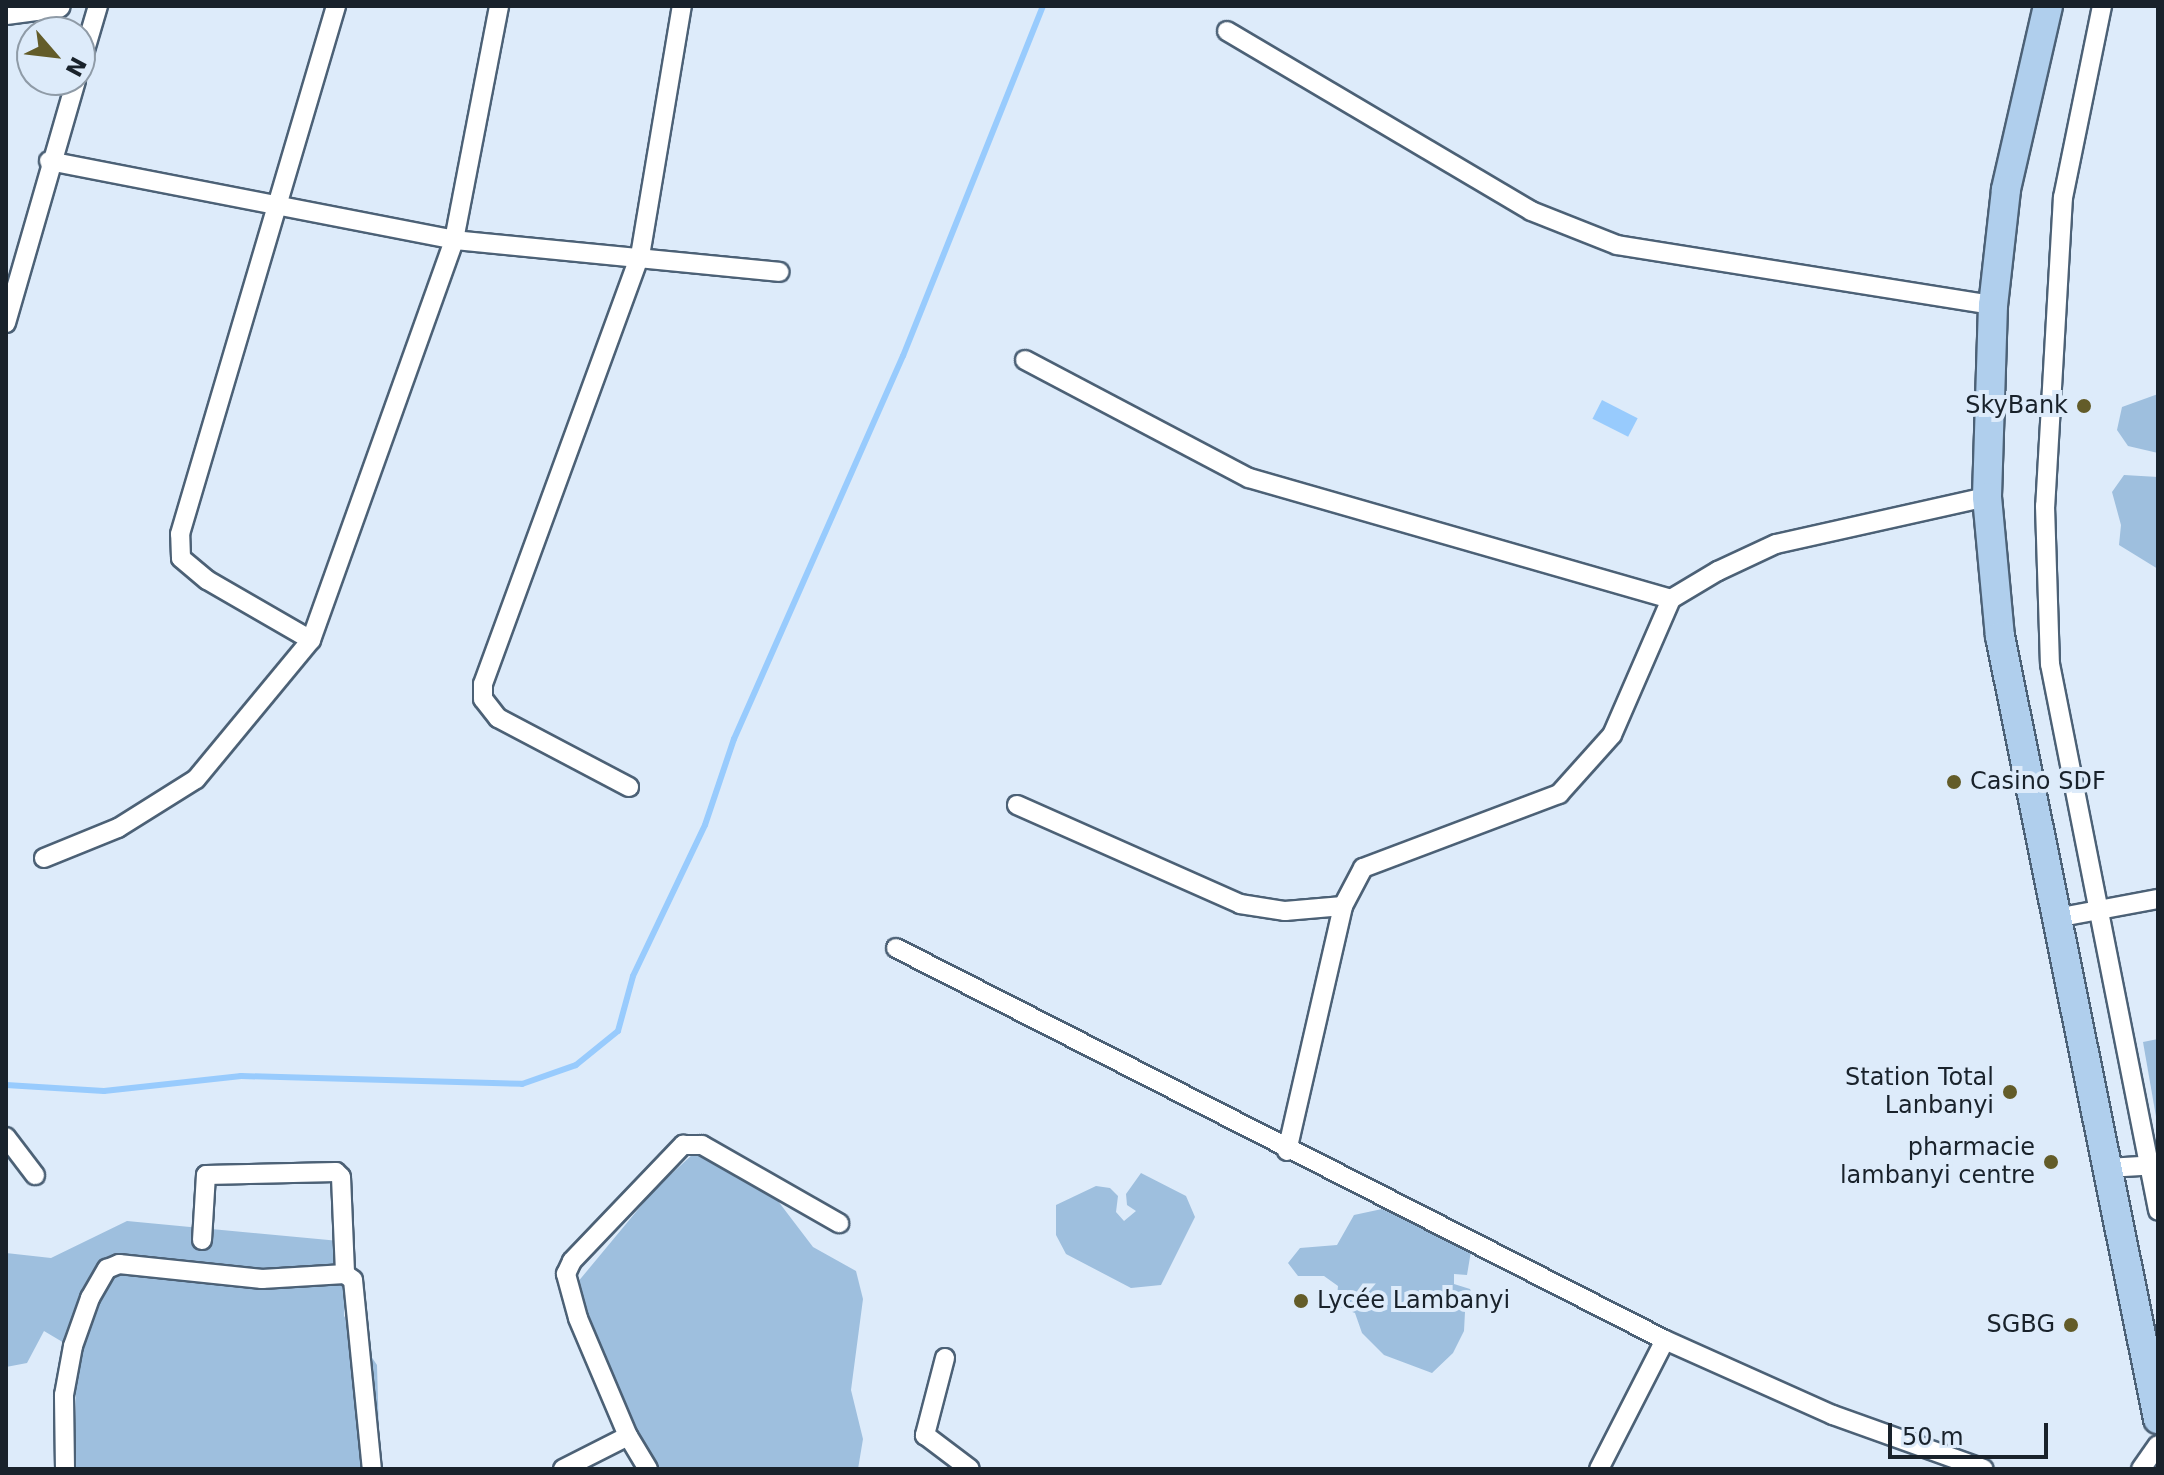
<!DOCTYPE html>
<html>
<head>
<meta charset="utf-8">
<style>
	body { margin:0 }
	#map { position:relative; width:2164px; height:1475px; overflow:hidden; background:#ddebfa; font-family:"DejaVu Sans",sans-serif }
	div>[style] { position:absolute }
	.green>* { inset:0; background:#9ebfde }
	.water>* { inset:0; background:#98cbfd; transform-origin:0 0 }
	.stream>* { height:6px; margin:-3px; padding:0 3px; transform-origin:3px; border-radius:3px; background:#98cbfd }
	.roads { filter:drop-shadow(2px 0 #4c6176) drop-shadow(-2px 0 #4c6176) drop-shadow(0 2px #4c6176) drop-shadow(0 -2px #4c6176) }
	.minor>* { height:18px; margin:-9px; padding:0 9px; transform-origin:9px; border-radius:9px; background:#fff }
	.tertiary>* { height:22px; margin:-11px; padding:0 11px; transform-origin:11px; border-radius:11px; background:#fff }
	.primary>* { height:28px; margin:-14px; padding:0 14px; transform-origin:14px; border-radius:14px; background:#b0cfed }
	.dots>* { width:22px; height:22px; translate:-50% -50%; box-sizing:border-box; border:4px solid #ddebfa; border-radius:50% }
	span { translate:-50% -50%; white-space:nowrap; text-align:center; line-height:1.15; -webkit-text-stroke:8px #ddebfa; paint-order:stroke }
	.poi-label { font-size:24px; color:#19222b }
	.right { translate:-100% -50%; text-align:right }
	.left { translate:0 -50%; text-align:left }
	.frame { position:absolute; inset:0; border:8px solid #19222b; pointer-events:none }
	.north { position:absolute; left:16px; top:16px; width:80px; height:80px; box-sizing:border-box; background:#ddebfa; border:2px solid #8f9ba7; border-radius:50%; rotate:118deg; font-size:22px; font-weight:700; line-height:32px; text-align:center; color:#19222b }
	.north::after { content:''; display:block; margin:auto; width:28px; height:36px; background:#635c29; clip-path:polygon(50% 0,100% 100%,50% 72%,0 100%) }
	.scale { position:absolute; left:1888px; top:1423px; width:160px; height:36px; box-sizing:border-box; border:4px solid #19222b; border-top:0; padding-left:10px; font-size:24px; line-height:28px; white-space:nowrap; color:#19222b; -webkit-text-stroke:6px #ddebfa; paint-order:stroke }
</style>
</head>
<body>
<div id="map">
	<div class="green">
		<i style="clip-path:polygon(2158px 394px,2158px 453px,2128px 446px,2117px 430px,2122px 407px)"></i>
		<i style="clip-path:polygon(2124px 475px,2158px 477px,2158px 569px,2119px 545px,2121px 525px,2112px 492px)"></i>
		<i style="clip-path:polygon(2158px 1039px,2158px 1128px,2143px 1042px)"></i>
		<i style="clip-path:polygon(694px 1153px,765px 1184px,813px 1247px,856px 1271px,863px 1299px,851px 1390px,863px 1439px,858px 1469px,659px 1469px,607px 1373px,577px 1283px,655px 1189px)"></i>
		<i style="clip-path:polygon(1141px 1173px,1186px 1196px,1195px 1217px,1161px 1285px,1131px 1288px,1066px 1254px,1056px 1235px,1056px 1205px,1096px 1186px,1110px 1188px,1118px 1196px,1116px 1212px,1124px 1221px,1136px 1211px,1127px 1205px,1126px 1194px)"></i>
		<i style="clip-path:polygon(1382px 1209px,1471px 1251px,1467px 1275px,1454px 1274px,1454px 1284px,1470px 1289px,1475px 1300px,1465px 1312px,1464px 1331px,1453px 1353px,1432px 1373px,1384px 1355px,1362px 1333px,1355px 1313px,1336px 1306px,1338px 1286px,1324px 1276px,1298px 1276px,1288px 1263px,1300px 1248px,1337px 1245px,1354px 1215px)"></i>
		<i style="clip-path:polygon(127px 1221px,350px 1242px,344px 1316px,377px 1365px,380px 1469px,75px 1469px,76px 1350px,44px 1331px,27px 1363px,6px 1367px,6px 1253px,51px 1258px)"></i>
	</div>
	<div class="water">
		<i style="left:1602px;top:400px;width:40px;height:21px;rotate:27deg"></i>
	</div>
	<div class="stream">
		<i style="left:6px;top:1085px;width:98px;rotate:3.5deg"></i>
		<i style="left:104px;top:1091px;width:138px;rotate:-6.2deg"></i>
		<i style="left:241px;top:1076px;width:281px;rotate:1.6deg"></i>
		<i style="left:522px;top:1084px;width:57px;rotate:-19.4deg"></i>
		<i style="left:576px;top:1065px;width:54px;rotate:-39deg"></i>
		<i style="left:618px;top:1031px;width:57px;rotate:-74.7deg"></i>
		<i style="left:633px;top:976px;width:167px;rotate:-64.5deg"></i>
		<i style="left:705px;top:825px;width:91px;rotate:-71.4deg"></i>
		<i style="left:734px;top:739px;width:419px;rotate:-66.2deg"></i>
		<i style="left:903px;top:356px;width:377px;rotate:-68.2deg"></i>
	</div>
	<div class="roads">
		<div class="minor">
			<i style="left:2102px;top:6px;width:195px;rotate:101.5deg"></i>
			<i style="left:2063px;top:197px;width:310px;rotate:93.3deg"></i>
			<i style="left:2045px;top:506px;width:158px;rotate:88.2deg"></i>
			<i style="left:2050px;top:664px;width:557px;rotate:78.81deg"></i>
			<i style="left:1227px;top:31px;width:353px;rotate:30.6deg"></i>
			<i style="left:1531px;top:211px;width:92px;rotate:21.6deg"></i>
			<i style="left:1617px;top:245px;width:381px;rotate:9.1deg"></i>
			<i style="left:80px;top:67px;width:64px;rotate:-73.6deg"></i>
			<i style="left:49px;top:161px;width:413px;rotate:11deg"></i>
			<i style="left:454px;top:240px;width:327px;rotate:5.6deg"></i>
			<i style="left:6px;top:323px;width:253px;rotate:-73.9deg"></i>
			<i style="left:1025px;top:360px;width:253px;rotate:27.8deg"></i>
			<i style="left:1249px;top:478px;width:439px;rotate:16deg"></i>
			<i style="left:311px;top:640px;width:120px;rotate:-150deg"></i>
			<i style="left:207px;top:580px;width:34px;rotate:-140deg"></i>
			<i style="left:181px;top:558px;width:24px;rotate:-92deg"></i>
			<i style="left:180px;top:534px;width:551px;rotate:-73.54deg"></i>
			<i style="left:629px;top:787px;width:148px;rotate:-152.2deg"></i>
			<i style="left:498px;top:718px;width:24px;rotate:-128deg"></i>
			<i style="left:483px;top:699px;width:15px;rotate:-90deg"></i>
			<i style="left:483px;top:684px;width:456px;rotate:-69.9deg"></i>
			<i style="left:640px;top:256px;width:254px;rotate:-80.5deg"></i>
			<i style="left:1017px;top:805px;width:244px;rotate:23.9deg"></i>
			<i style="left:1240px;top:904px;width:46px;rotate:8.8deg"></i>
			<i style="left:1285px;top:911px;width:58px;rotate:-4.9deg"></i>
			<i style="left:44px;top:858px;width:80px;rotate:-22.1deg"></i>
			<i style="left:118px;top:828px;width:92px;rotate:-32.1deg"></i>
			<i style="left:196px;top:779px;width:180px;rotate:-50.4deg"></i>
			<i style="left:311px;top:640px;width:425px;rotate:-70.3deg"></i>
			<i style="left:454px;top:240px;width:238px;rotate:-79.1deg"></i>
			<i style="left:2056px;top:918px;width:104px;rotate:-10.6deg"></i>
			<i style="left:896px;top:948px;width:863px;rotate:27.01deg"></i>
			<i style="left:1665px;top:1340px;width:184px;rotate:24.1deg"></i>
			<i style="left:1833px;top:1415px;width:160px;rotate:19.7deg"></i>
			<i style="left:6px;top:1137px;width:48px;rotate:52.7deg"></i>
			<i style="left:1287px;top:1151px;width:251px;rotate:-77.1deg"></i>
			<i style="left:1343px;top:906px;width:43px;rotate:-62.2deg"></i>
			<i style="left:1363px;top:868px;width:210px;rotate:-20.7deg"></i>
			<i style="left:1559px;top:794px;width:79px;rotate:-48.1deg"></i>
			<i style="left:1612px;top:735px;width:148px;rotate:-66.5deg"></i>
			<i style="left:1671px;top:599px;width:55px;rotate:-30.8deg"></i>
			<i style="left:1718px;top:571px;width:64px;rotate:-25deg"></i>
			<i style="left:1776px;top:544px;width:216px;rotate:-12.6deg"></i>
			<i style="left:2107px;top:1168px;width:51px;rotate:-3.4deg"></i>
			<i style="left:202px;top:1240px;width:65px;rotate:-86.5deg"></i>
			<i style="left:206px;top:1175px;width:130px;rotate:-1.3deg"></i>
			<i style="left:336px;top:1172px;width:7px;rotate:45deg"></i>
			<i style="left:341px;top:1177px;width:97px;rotate:87.6deg"></i>
			<i style="left:945px;top:1358px;width:80px;rotate:104.6deg"></i>
			<i style="left:925px;top:1435px;width:56px;rotate:37.1deg"></i>
			<i style="left:65px;top:1469px;width:74px;rotate:-90.8deg"></i>
			<i style="left:64px;top:1395px;width:50px;rotate:-79.6deg"></i>
			<i style="left:73px;top:1346px;width:51px;rotate:-70.5deg"></i>
			<i style="left:90px;top:1298px;width:34px;rotate:-60deg"></i>
			<i style="left:107px;top:1269px;width:13px;rotate:-23deg"></i>
			<i style="left:119px;top:1264px;width:144px;rotate:6deg"></i>
			<i style="left:262px;top:1279px;width:83px;rotate:-3.4deg"></i>
			<i style="left:345px;top:1274px;width:10px;rotate:37deg"></i>
			<i style="left:353px;top:1280px;width:190px;rotate:84.3deg"></i>
			<i style="left:563px;top:1469px;width:73px;rotate:-26.9deg"></i>
			<i style="left:648px;top:1469px;width:39px;rotate:-121deg"></i>
			<i style="left:628px;top:1436px;width:128px;rotate:-113deg"></i>
			<i style="left:578px;top:1318px;width:46px;rotate:-105.3deg"></i>
			<i style="left:566px;top:1274px;width:14px;rotate:-65deg"></i>
			<i style="left:572px;top:1261px;width:161px;rotate:-46.3deg"></i>
			<i style="left:683px;top:1145px;width:19px"></i>
			<i style="left:702px;top:1145px;width:158px;rotate:29.7deg"></i>
			<i style="left:1599px;top:1469px;width:145px;rotate:-62.9deg"></i>
			<i style="left:2141px;top:1469px;width:29px;rotate:-55deg"></i>
		</div>
		<div class="tertiary">
			<i style="left:6px;top:13px;width:53px;rotate:-7.5deg"></i>
		</div>
		<div class="primary">
			<i style="left:2048px;top:6px;width:189px;rotate:102.9deg"></i>
			<i style="left:2006px;top:190px;width:116px;rotate:96.4deg"></i>
			<i style="left:1993px;top:305px;width:192px;rotate:91.8deg"></i>
			<i style="left:1987px;top:497px;width:140px;rotate:84.7deg"></i>
			<i style="left:2000px;top:636px;width:799px;rotate:78.59deg"></i>
		</div>
	</div>
	<div class="dots">
		<i style="left:2084px;top:406px;background:#635c29"></i>
		<i style="left:1954px;top:782px;background:#635c29"></i>
		<i style="left:2010px;top:1092px;background:#635c29"></i>
		<i style="left:2051px;top:1162px;background:#635c29"></i>
		<i style="left:1301px;top:1301px;background:#635c29"></i>
		<i style="left:2071px;top:1325px;background:#635c29"></i>
	</div>
	<div class="poi-label">
		<span class="right" style="left:2068px;top:406px">SkyBank</span>
		<span class="left" style="left:1970px;top:782px">Casino SDF</span>
		<span class="right" style="left:1994px;top:1092px">Station Total<br>Lanbanyi</span>
		<span class="right" style="left:2035px;top:1162px">pharmacie<br>lambanyi centre</span>
		<span class="left" style="left:1317px;top:1301px">Lycée Lambanyi</span>
		<span class="right" style="left:2055px;top:1325px">SGBG</span>
	</div>
	<div class="frame"></div>
	<div class="north">N</div>
	<div class="scale">50 m</div>
</div>
</body>
</html>
